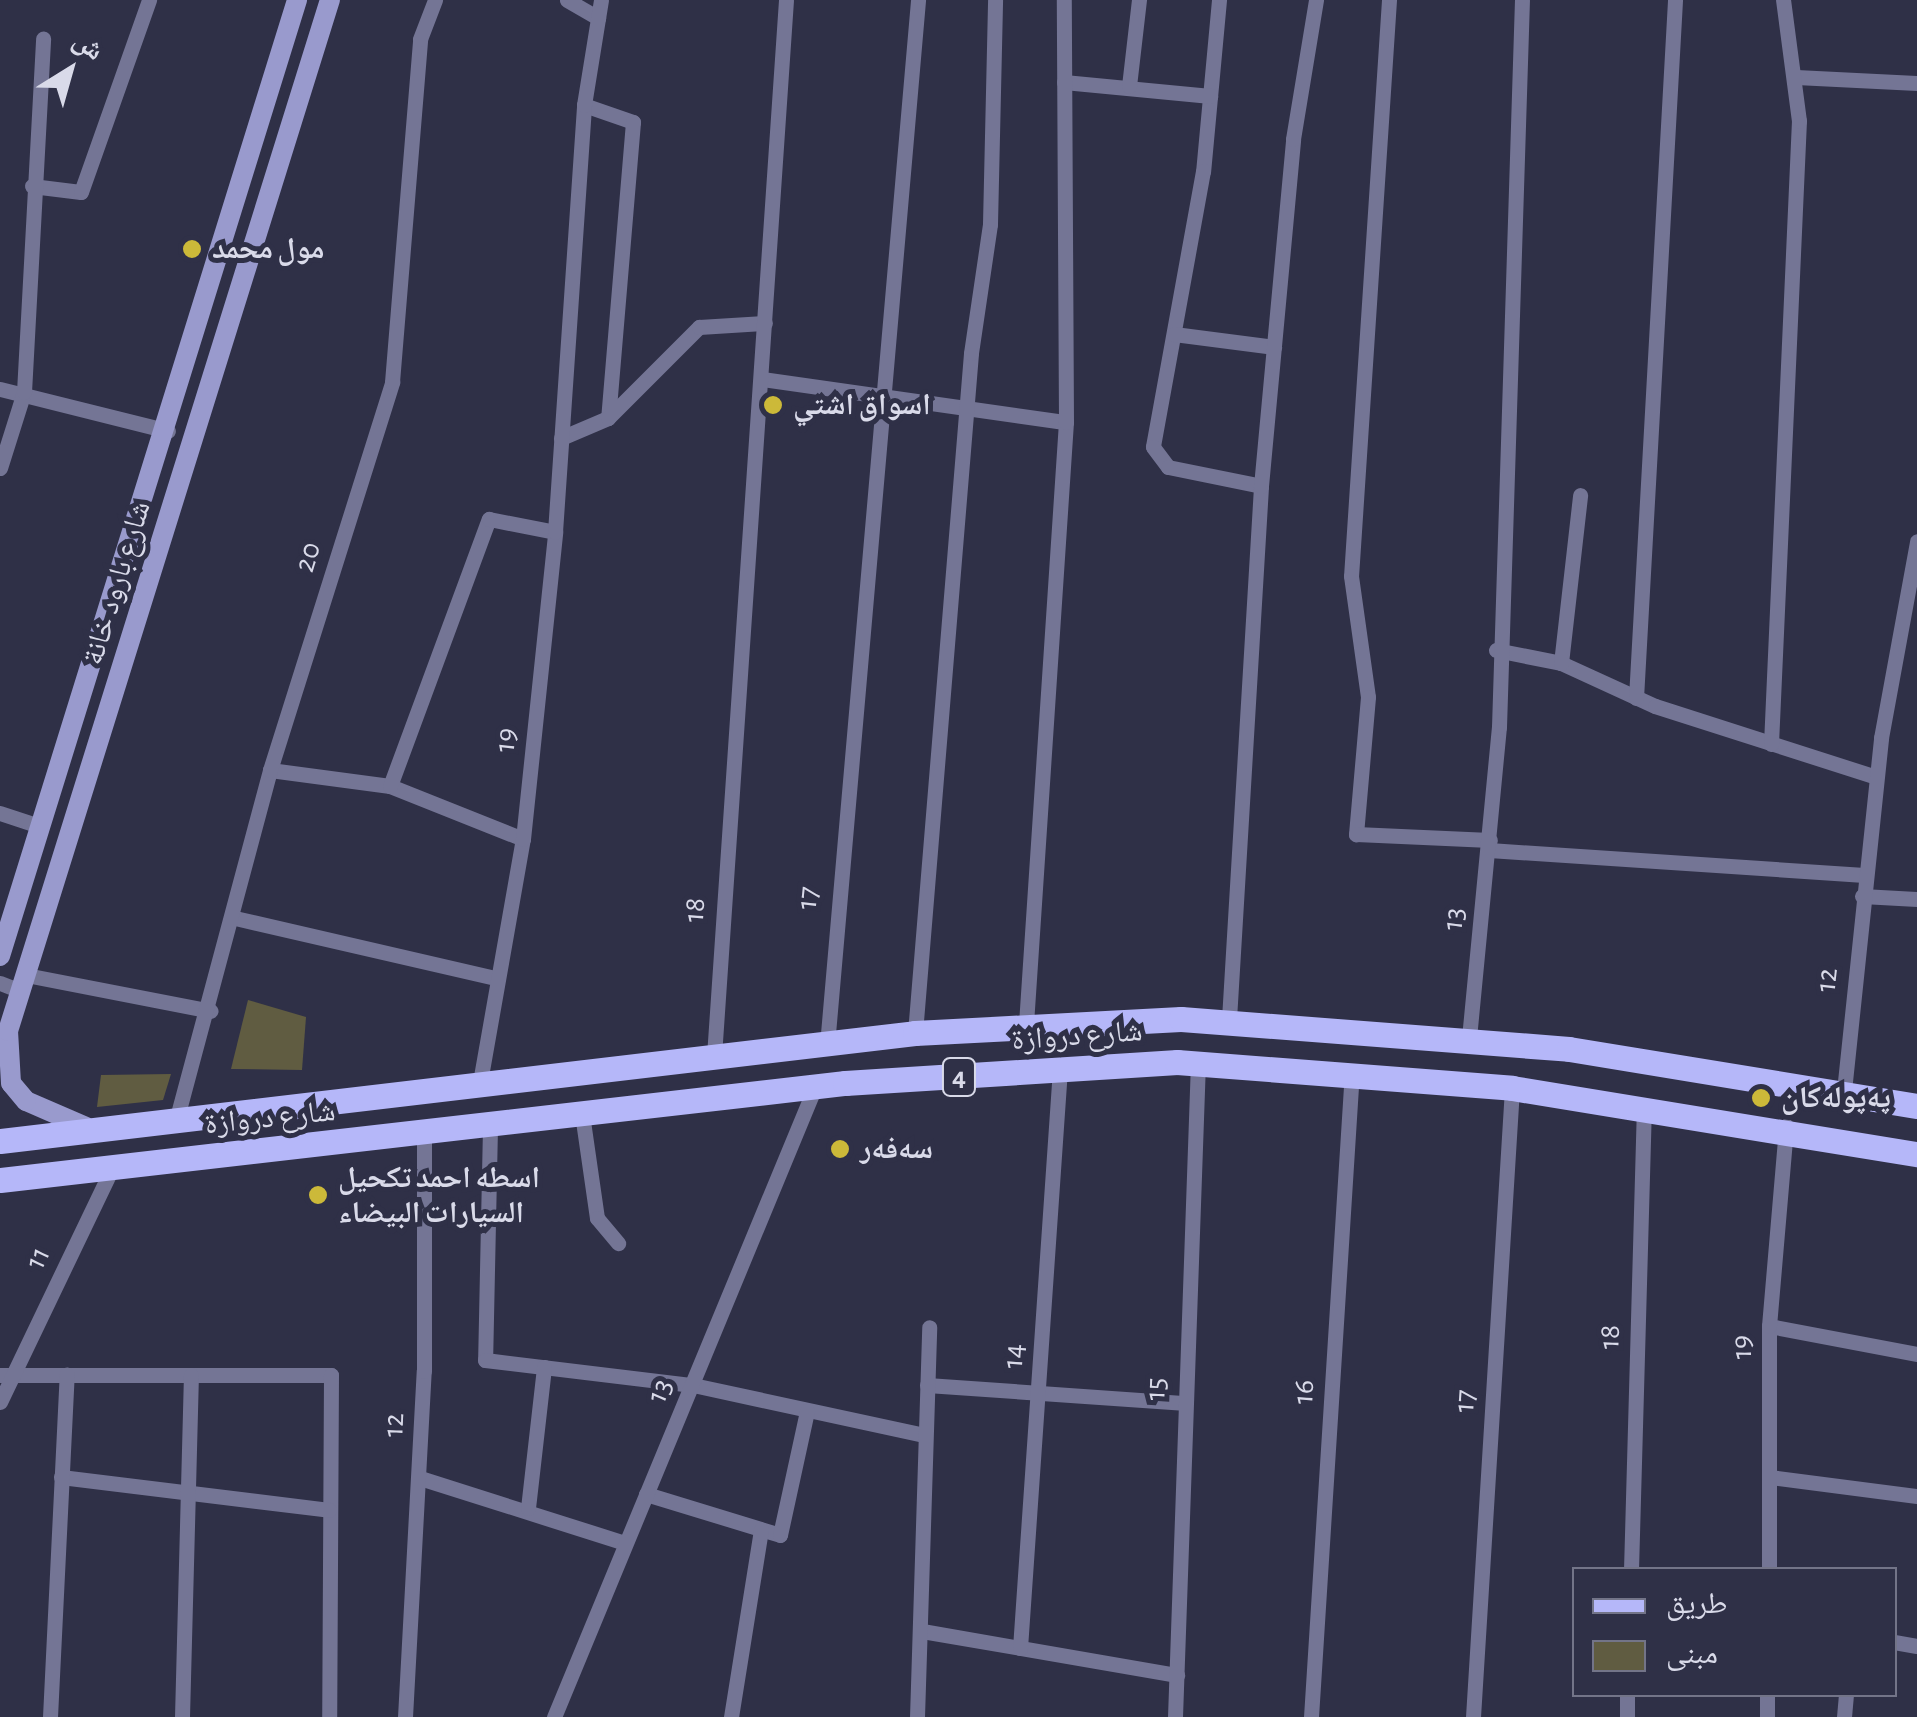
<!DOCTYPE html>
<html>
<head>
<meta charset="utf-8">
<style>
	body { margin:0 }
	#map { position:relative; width:1917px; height:1717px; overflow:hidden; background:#2f3047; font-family:"Alegreya Sans","Noto Naskh Arabic",sans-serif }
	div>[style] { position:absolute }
	.building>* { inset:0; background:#605c41 }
	.street>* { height:15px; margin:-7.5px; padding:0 7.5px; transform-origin:7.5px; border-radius:7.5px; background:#747595 }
	.secondary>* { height:20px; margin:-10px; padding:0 10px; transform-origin:10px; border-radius:10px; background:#999acd }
	.primary>* { height:25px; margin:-12.5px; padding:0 12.5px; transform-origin:12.5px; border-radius:12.5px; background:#b5b7f9 }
	.dots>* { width:28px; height:28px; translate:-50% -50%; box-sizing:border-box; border:5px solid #2f3047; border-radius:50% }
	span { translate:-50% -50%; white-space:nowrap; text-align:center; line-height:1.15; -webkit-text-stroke:10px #2f3047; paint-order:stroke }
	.shield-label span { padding:2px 8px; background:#2f3047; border:2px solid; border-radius:8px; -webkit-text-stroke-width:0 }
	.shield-label { font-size:28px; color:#d9dae9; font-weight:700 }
	.poi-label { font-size:30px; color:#d9dae9; font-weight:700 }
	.left { translate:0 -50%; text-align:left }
	.street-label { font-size:30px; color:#d9dae9 }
	.legend { position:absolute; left:1572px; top:1567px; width:325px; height:130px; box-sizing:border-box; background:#2f3047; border:2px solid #737488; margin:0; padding:12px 18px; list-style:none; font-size:30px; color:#d9dae9 }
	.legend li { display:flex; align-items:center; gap:20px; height:50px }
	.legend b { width:50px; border:2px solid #737488 }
	.north { position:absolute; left:20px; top:20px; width:100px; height:100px; -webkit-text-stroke:8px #2f3047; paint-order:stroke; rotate:37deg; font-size:28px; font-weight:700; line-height:40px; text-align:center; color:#d9dae9 }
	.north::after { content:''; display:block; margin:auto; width:35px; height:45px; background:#d9dae9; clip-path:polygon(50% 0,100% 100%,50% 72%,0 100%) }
</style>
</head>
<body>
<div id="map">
	<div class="building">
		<i style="clip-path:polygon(248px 1000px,306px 1017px,302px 1070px,231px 1069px)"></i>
		<i style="clip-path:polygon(171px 1074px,163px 1100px,97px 1107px,101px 1075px)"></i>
	</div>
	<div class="street">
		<i style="left:567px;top:0;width:36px;rotate:30deg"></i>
		<i style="left:1219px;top:0;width:172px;rotate:95.3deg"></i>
		<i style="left:1203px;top:171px;width:280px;rotate:100.3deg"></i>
		<i style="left:1153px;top:447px;width:25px;rotate:53deg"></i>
		<i style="left:1168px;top:467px;width:95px;rotate:11.5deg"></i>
		<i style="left:1389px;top:0;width:577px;rotate:93.77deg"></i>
		<i style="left:1351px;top:576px;width:122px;rotate:82deg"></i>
		<i style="left:1368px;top:697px;width:138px;rotate:95deg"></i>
		<i style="left:1356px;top:834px;width:134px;rotate:2.6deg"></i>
		<i style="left:1796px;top:77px;width:121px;rotate:2.8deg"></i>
		<i style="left:1064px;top:82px;width:147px;rotate:5.5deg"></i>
		<i style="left:1129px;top:86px;width:87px;rotate:-83.4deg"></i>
		<i style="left:584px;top:105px;width:52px;rotate:19.1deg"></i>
		<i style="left:633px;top:122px;width:297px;rotate:94.8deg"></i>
		<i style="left:32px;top:186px;width:49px;rotate:7deg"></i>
		<i style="left:81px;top:192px;width:204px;rotate:-70.5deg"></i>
		<i style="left:1174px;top:334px;width:101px;rotate:7.4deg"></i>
		<i style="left:762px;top:379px;width:307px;rotate:8.1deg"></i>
		<i style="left:0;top:389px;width:173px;rotate:14deg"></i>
		<i style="left:561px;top:438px;width:51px;rotate:-23.1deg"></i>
		<i style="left:608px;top:418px;width:129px;rotate:-45deg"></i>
		<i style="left:699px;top:327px;width:66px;rotate:-3.5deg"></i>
		<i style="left:0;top:468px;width:80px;rotate:-72.5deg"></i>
		<i style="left:24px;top:392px;width:354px;rotate:-86.9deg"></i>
		<i style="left:1496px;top:650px;width:66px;rotate:11.3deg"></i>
		<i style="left:1561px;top:663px;width:103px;rotate:24.6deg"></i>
		<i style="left:1655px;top:706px;width:232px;rotate:17.8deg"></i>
		<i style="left:1561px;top:663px;width:169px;rotate:-83.5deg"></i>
		<i style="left:1636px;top:698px;width:699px;rotate:-86.8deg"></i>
		<i style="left:1771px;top:744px;width:624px;rotate:-87.43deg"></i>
		<i style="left:1799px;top:121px;width:122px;rotate:-97.5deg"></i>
		<i style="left:270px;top:770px;width:121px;rotate:7.6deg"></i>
		<i style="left:390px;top:786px;width:143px;rotate:21.7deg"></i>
		<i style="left:390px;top:786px;width:285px;rotate:-69.7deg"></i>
		<i style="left:489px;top:519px;width:67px;rotate:11.1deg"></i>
		<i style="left:0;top:813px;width:41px;rotate:18.4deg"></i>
		<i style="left:1489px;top:850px;width:376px;rotate:3.8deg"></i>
		<i style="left:1862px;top:896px;width:55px;rotate:3.1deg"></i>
		<i style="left:235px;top:918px;width:267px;rotate:13deg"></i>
		<i style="left:26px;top:975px;width:188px;rotate:11deg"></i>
		<i style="left:0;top:983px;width:22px;rotate:21deg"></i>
		<i style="left:1229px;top:1019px;width:534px;rotate:-86.56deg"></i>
		<i style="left:1261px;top:486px;width:348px;rotate:-84.7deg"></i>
		<i style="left:1293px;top:139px;width:141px;rotate:-80.6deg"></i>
		<i style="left:1026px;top:1024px;width:603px;rotate:-86.2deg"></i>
		<i style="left:1066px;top:422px;width:422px;rotate:-90.3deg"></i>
		<i style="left:915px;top:1033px;width:682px;rotate:-85.29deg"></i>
		<i style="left:971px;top:353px;width:130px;rotate:-81.6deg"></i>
		<i style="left:990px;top:224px;width:224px;rotate:-88.7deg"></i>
		<i style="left:1469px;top:1038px;width:312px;rotate:-84.5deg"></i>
		<i style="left:1499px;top:727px;width:727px;rotate:-88.19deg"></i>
		<i style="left:827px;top:1045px;width:1049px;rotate:-85.02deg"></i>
		<i style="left:714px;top:1056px;width:1058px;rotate:-86.1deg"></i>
		<i style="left:480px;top:1082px;width:247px;rotate:-80deg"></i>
		<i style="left:523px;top:839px;width:309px;rotate:-84deg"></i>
		<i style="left:555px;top:532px;width:428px;rotate:-86.1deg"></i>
		<i style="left:584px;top:105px;width:106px;rotate:-80.8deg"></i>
		<i style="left:1844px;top:1091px;width:355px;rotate:-84deg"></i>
		<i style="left:1881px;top:738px;width:200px;rotate:-79.6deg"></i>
		<i style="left:582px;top:1114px;width:105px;rotate:81.8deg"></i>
		<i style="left:597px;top:1218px;width:33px;rotate:50deg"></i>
		<i style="left:176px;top:1121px;width:363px;rotate:-75deg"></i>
		<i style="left:270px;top:770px;width:407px;rotate:-72.5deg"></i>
		<i style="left:392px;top:382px;width:344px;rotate:-85.3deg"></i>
		<i style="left:420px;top:39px;width:42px;rotate:-69deg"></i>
		<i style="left:490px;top:1127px;width:233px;rotate:91.2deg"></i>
		<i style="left:485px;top:1360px;width:209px;rotate:6.9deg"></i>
		<i style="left:693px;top:1385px;width:237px;rotate:12.2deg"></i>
		<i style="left:1769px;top:1326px;width:151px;rotate:10.7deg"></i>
		<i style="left:0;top:1375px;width:331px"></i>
		<i style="left:331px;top:1375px;width:342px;rotate:90.3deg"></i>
		<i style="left:927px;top:1385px;width:256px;rotate:4deg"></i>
		<i style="left:0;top:1402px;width:259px;rotate:-64.4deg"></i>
		<i style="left:61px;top:1477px;width:270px;rotate:7deg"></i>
		<i style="left:1770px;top:1477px;width:148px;rotate:7.4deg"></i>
		<i style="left:420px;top:1478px;width:212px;rotate:17.6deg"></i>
		<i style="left:646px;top:1494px;width:140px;rotate:17deg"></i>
		<i style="left:780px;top:1535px;width:127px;rotate:-77.7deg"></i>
		<i style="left:528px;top:1508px;width:142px;rotate:-83.5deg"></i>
		<i style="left:1631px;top:1570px;width:465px;rotate:-88.4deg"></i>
		<i style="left:1769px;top:1570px;width:244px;rotate:-90deg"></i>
		<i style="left:1769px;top:1326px;width:201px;rotate:-85.1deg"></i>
		<i style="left:922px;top:1631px;width:259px;rotate:9.8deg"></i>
		<i style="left:1894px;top:1642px;width:23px;rotate:10deg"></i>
		<i style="left:1020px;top:1648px;width:581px;rotate:-86.05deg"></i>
		<i style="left:50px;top:1717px;width:343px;rotate:-87.2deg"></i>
		<i style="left:182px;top:1717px;width:342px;rotate:-88.5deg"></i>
		<i style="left:405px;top:1717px;width:347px;rotate:-86.9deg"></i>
		<i style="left:424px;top:1371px;width:237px;rotate:-90deg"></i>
		<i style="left:554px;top:1717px;width:682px;rotate:-67.5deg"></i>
		<i style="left:731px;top:1717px;width:190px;rotate:-80.9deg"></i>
		<i style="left:917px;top:1717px;width:390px;rotate:-88.2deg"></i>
		<i style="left:1175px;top:1717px;width:654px;rotate:-87.99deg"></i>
		<i style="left:1311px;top:1717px;width:647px;rotate:-86.37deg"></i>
		<i style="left:1473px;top:1717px;width:630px;rotate:-86.45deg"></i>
		<i style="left:1627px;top:1717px;width:23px;rotate:-90deg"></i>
		<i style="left:1767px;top:1717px;width:23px;rotate:-90deg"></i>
		<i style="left:1844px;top:1717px;width:23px;rotate:-85deg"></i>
	</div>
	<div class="secondary">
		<i style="left:0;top:956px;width:1001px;rotate:-72.74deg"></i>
		<i style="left:86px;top:1127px;width:65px;rotate:-156.6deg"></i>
		<i style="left:26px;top:1101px;width:23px;rotate:-130deg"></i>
		<i style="left:11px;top:1083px;width:52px;rotate:-93.3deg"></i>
		<i style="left:8px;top:1031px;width:1080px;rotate:-72.66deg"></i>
	</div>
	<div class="primary">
		<i style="left:0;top:1141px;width:921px;rotate:-6.73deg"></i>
		<i style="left:915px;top:1033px;width:266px;rotate:-3deg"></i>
		<i style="left:1181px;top:1019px;width:389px;rotate:4.4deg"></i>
		<i style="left:1569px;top:1049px;width:353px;rotate:9.3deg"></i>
		<i style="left:0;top:1180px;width:851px;rotate:-6.55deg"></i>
		<i style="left:845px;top:1083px;width:333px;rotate:-3.6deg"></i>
		<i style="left:1177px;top:1062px;width:336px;rotate:4.4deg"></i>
		<i style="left:1512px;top:1088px;width:410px;rotate:9.3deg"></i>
	</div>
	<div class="dots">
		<i style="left:192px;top:249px;background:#ccb939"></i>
		<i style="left:773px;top:405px;background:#ccb939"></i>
		<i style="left:1761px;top:1098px;background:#ccb939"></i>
		<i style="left:840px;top:1149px;background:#ccb939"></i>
		<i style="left:318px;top:1195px;background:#ccb939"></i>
	</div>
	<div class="shield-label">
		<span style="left:959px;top:1077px">4</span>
	</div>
	<div class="poi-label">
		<span class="left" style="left:212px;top:249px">مول محمد</span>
		<span class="left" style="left:793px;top:405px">اسواق اشتي</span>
		<span class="left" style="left:1781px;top:1098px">پەپولەکان</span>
		<span class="left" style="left:860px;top:1149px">سەفەر</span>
		<span class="left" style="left:338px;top:1195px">اسطه احمد تكحيل<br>السيارات البيضاء</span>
	</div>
	<div class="street-label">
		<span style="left:308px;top:557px;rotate:-73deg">20</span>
		<span style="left:117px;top:583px;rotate:-73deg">شارع بارود خانة</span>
		<span style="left:506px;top:740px;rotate:-84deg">19</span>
		<span style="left:808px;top:898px;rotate:-84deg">17</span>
		<span style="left:695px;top:910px;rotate:-86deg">18</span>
		<span style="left:1454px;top:919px;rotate:-83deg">13</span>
		<span style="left:1827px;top:980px;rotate:-84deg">12</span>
		<span style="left:1077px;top:1036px;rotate:-4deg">شارع دروازة</span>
		<span style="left:270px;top:1118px;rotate:-6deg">شارع دروازة</span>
		<span style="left:38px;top:1258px;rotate:-65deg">11</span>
		<span style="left:1610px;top:1337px;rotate:-88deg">18</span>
		<span style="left:1742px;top:1347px;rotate:-90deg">19</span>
		<span style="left:1014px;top:1356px;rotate:-86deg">14</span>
		<span style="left:1156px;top:1389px;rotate:-88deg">15</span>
		<span style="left:660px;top:1391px;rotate:-67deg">13</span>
		<span style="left:1304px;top:1392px;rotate:-86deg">16</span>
		<span style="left:1465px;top:1401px;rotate:-86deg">17</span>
		<span style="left:394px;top:1425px;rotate:-88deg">12</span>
	</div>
	<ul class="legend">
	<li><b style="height:12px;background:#b5b7f9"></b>طريق</li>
	<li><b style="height:28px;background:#605c41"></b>مبنى</li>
	</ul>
	<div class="north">ش</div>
</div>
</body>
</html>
